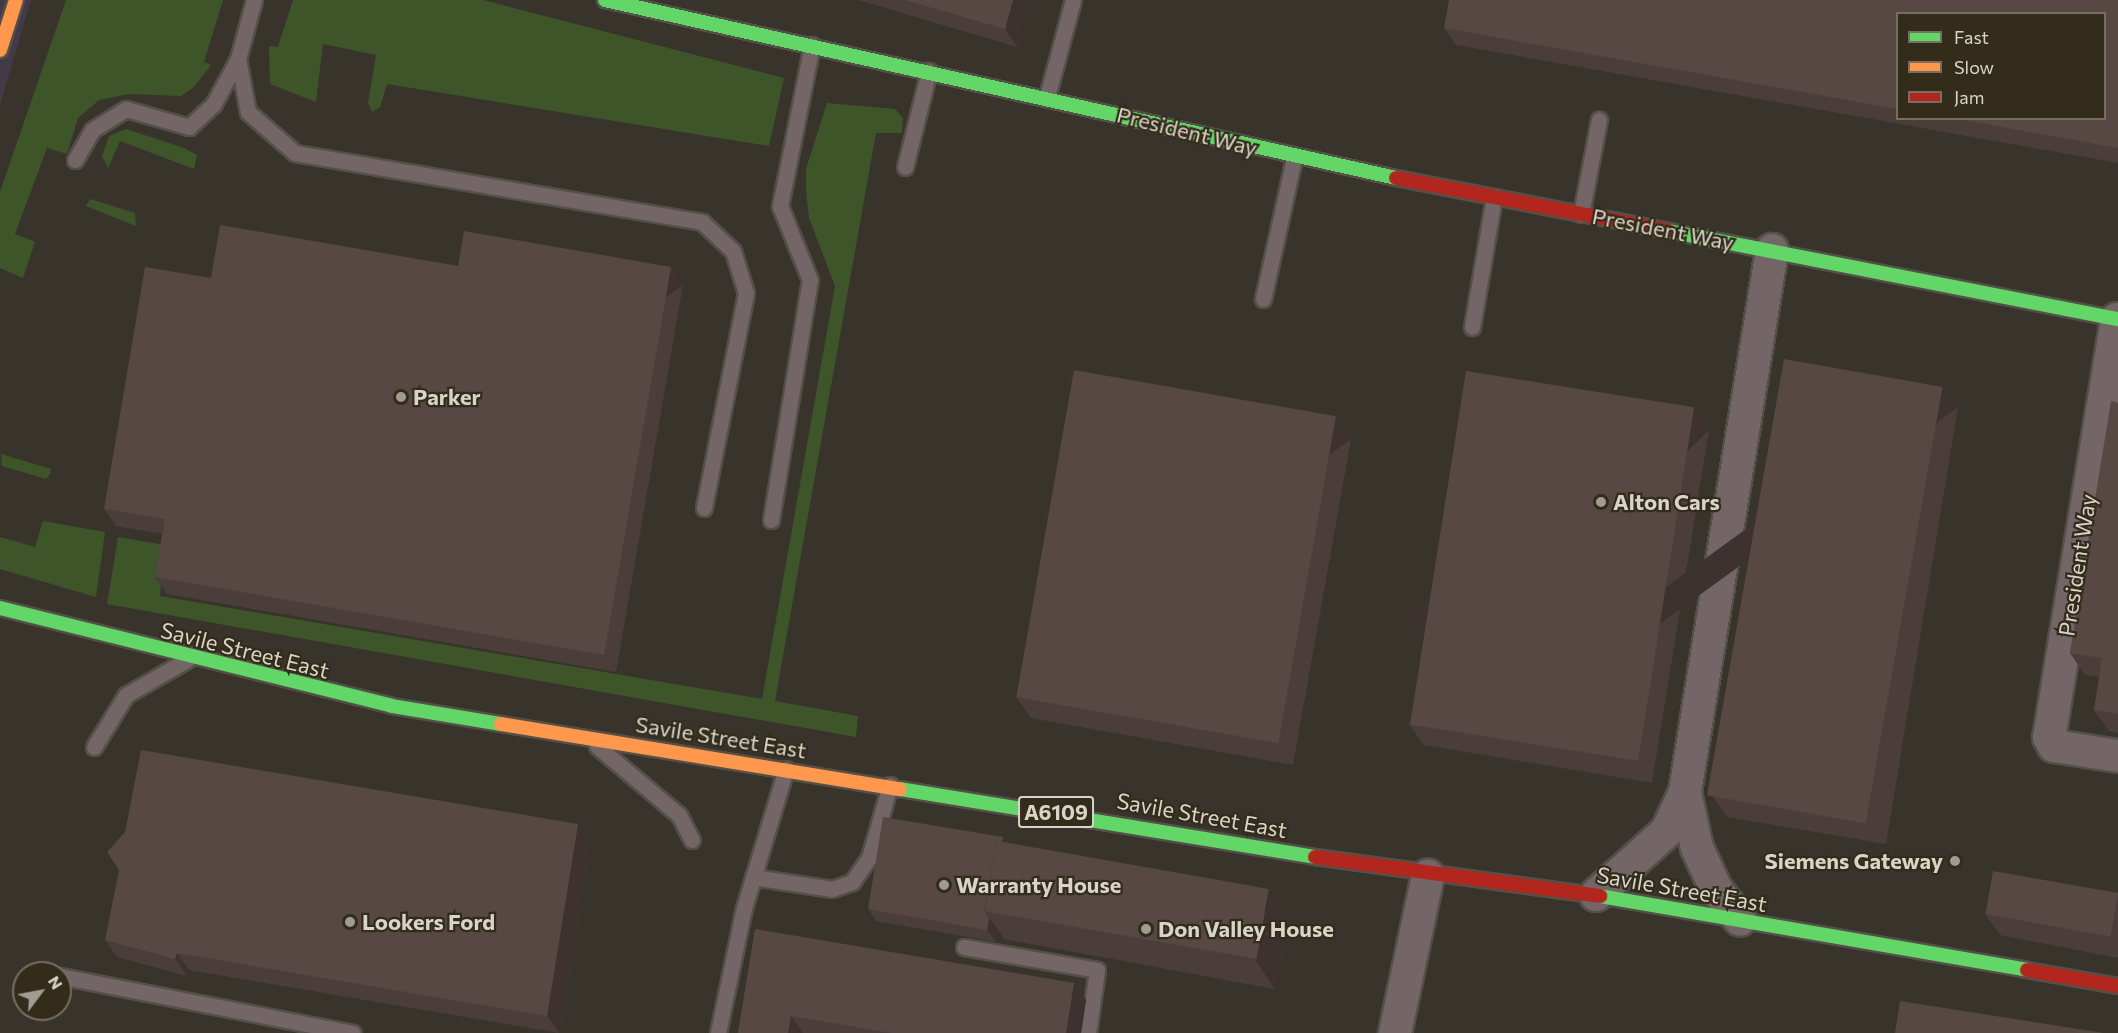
<!DOCTYPE html>
<html>
<head>
<meta charset="utf-8">
<style>
	body { margin:0 }
	#map { position:relative; width:2118px; height:1033px; overflow:hidden; background:#38342b; font-family:Commissioner,sans-serif }
	div>[style] { position:absolute }
	.commercial>* { inset:0; background:#423a48 }
	.green>* { inset:0; background:#3e552a }
	.roads { filter:drop-shadow(2px 0 #545048) drop-shadow(-2px 0 #545048) drop-shadow(0 2px #545048) drop-shadow(0 -2px #545048) }
	.lane>* { height:15px; margin:-7.5px; padding:0 7.5px; transform-origin:7.5px; border-radius:7.5px; background:#746667 }
	.street>* { height:32px; margin:-16px; padding:0 16px; transform-origin:16px; border-radius:16px; background:#746667 }
	.fast>* { height:14px; margin:-7px; padding:0 7px; transform-origin:7px; border-radius:7px; background:#63d668 }
	.slow>* { height:14px; margin:-7px; padding:0 7px; transform-origin:7px; border-radius:7px; background:#ff974d }
	.jam>* { height:14px; margin:-7px; padding:0 7px; transform-origin:7px; border-radius:7px; background:#b3261e }
	.wall>* { inset:0; background:#4b3e3a }
	.shaded-wall>* { inset:0; background:#3d322f; transform-origin:0 0 }
	.building>* { inset:0; background:#574843; transform-origin:0 0 }
	.dots>* { width:16px; height:16px; translate:-50% -50%; box-sizing:border-box; border:3px solid #342c1b; border-radius:50% }
	span { translate:-50% -50%; white-space:nowrap; text-align:center; line-height:1.15; -webkit-text-stroke:4.5px #342c1b; paint-order:stroke }
	.shield-label span { padding:2px 4px; background:#342c1b; border:2px solid; border-radius:4px; -webkit-text-stroke-width:0 }
	.shield-label { font-size:21px; color:#d9d4ca; font-weight:700 }
	.street-label { font-size:22px; color:#d9d4ca }
	.poi-label { font-size:22px; color:#d9d4ca; font-weight:700 }
	.left { translate:0 -50%; text-align:left }
	.right { translate:-100% -50%; text-align:right }
	.legend { position:absolute; left:1896px; top:12px; width:210px; height:108px; box-sizing:border-box; background:#342c1b; border:2px solid #766f61; margin:0; padding:8px 10px; list-style:none; font-size:18px; color:#d9d4ca }
	.legend li { display:flex; align-items:center; gap:12px; height:30px }
	.legend b { width:30px; border:2px solid #766f61 }
	.north { position:absolute; left:12px; top:961px; width:60px; height:60px; box-sizing:border-box; background:#342c1b; border:2px solid #766f61; border-radius:50%; rotate:58deg; font-size:16px; font-weight:700; line-height:24px; text-align:center; color:#d9d4ca }
	.north::after { content:''; display:block; margin:auto; width:21px; height:27px; background:#a19c92; clip-path:polygon(50% 0,100% 100%,50% 72%,0 100%) }
</style>
</head>
<body>
<div id="map">
	<div class="commercial">
		<i style="clip-path:polygon(0 0,31px 0,0 105px)"></i>
	</div>
	<div class="green">
		<i style="clip-path:polygon(66px 0,223px 0,204px 62px,211px 65px,193px 88px,181px 96px,129px 94px,99px 100px,78px 118px,67px 154px,47px 148px,15px 234px,35px 242px,23px 278px,0 268px,0 192px)"></i>
		<i style="clip-path:polygon(293px 0,483px 0,784px 78px,769px 146px,387px 84px,380px 107px,372px 112px,368px 103px,376px 55px,323px 44px,316px 102px,270px 84px,269px 46px,278px 47px)"></i>
		<i style="clip-path:polygon(827px 103px,895px 109px,903px 118px,902px 133px,876px 133px,775px 701px,858px 716px,856px 737px,107px 604px,118px 537px,165px 545px,160px 596px,762px 699px,835px 286px,809px 218px,806px 191px,806px 169px)"></i>
		<i style="clip-path:polygon(126px 129px,184px 148px,197px 155px,194px 169px,120px 141px,108px 168px,102px 156px,109px 136px)"></i>
		<i style="clip-path:polygon(90px 199px,135px 213px,136px 226px,86px 206px)"></i>
		<i style="clip-path:polygon(1px 454px,51px 469px,50px 474px,46px 479px,2px 466px)"></i>
		<i style="clip-path:polygon(43px 521px,105px 532px,96px 597px,0 569px,0 537px,35px 547px)"></i>
	</div>
	<div class="roads">
		<div class="lane">
			<i style="left:254px;top:0;width:61px;rotate:105.2deg"></i>
			<i style="left:238px;top:59px;width:54px;rotate:79.3deg"></i>
			<i style="left:248px;top:112px;width:62px;rotate:41.1deg"></i>
			<i style="left:295px;top:153px;width:413px;rotate:9.6deg"></i>
			<i style="left:702px;top:222px;width:42px;rotate:43.1deg"></i>
			<i style="left:733px;top:251px;width:44px;rotate:72.8deg"></i>
			<i style="left:746px;top:293px;width:219px;rotate:101.1deg"></i>
			<i style="left:1047px;top:97px;width:100px;rotate:-75deg"></i>
			<i style="left:75px;top:160px;width:34px;rotate:-60deg"></i>
			<i style="left:92px;top:130px;width:40px;rotate:-32deg"></i>
			<i style="left:126px;top:109px;width:66px;rotate:15.9deg"></i>
			<i style="left:189px;top:127px;width:33px;rotate:-43deg"></i>
			<i style="left:213px;top:105px;width:52px;rotate:-61.5deg"></i>
			<i style="left:905px;top:167px;width:99px;rotate:-76deg"></i>
			<i style="left:1581px;top:214px;width:96px;rotate:-79.2deg"></i>
			<i style="left:1263px;top:299px;width:144px;rotate:-77.6deg"></i>
			<i style="left:1472px;top:327px;width:132px;rotate:-80.4deg"></i>
			<i style="left:771px;top:520px;width:243px;rotate:-80.8deg"></i>
			<i style="left:810px;top:280px;width:80px;rotate:-112.1deg"></i>
			<i style="left:780px;top:206px;width:164px;rotate:-78.8deg"></i>
			<i style="left:597px;top:746px;width:107px;rotate:40.1deg"></i>
			<i style="left:679px;top:815px;width:28px;rotate:63deg"></i>
			<i style="left:94px;top:747px;width:61px;rotate:-58.4deg"></i>
			<i style="left:126px;top:695px;width:72px;rotate:-30.1deg"></i>
			<i style="left:753px;top:877px;width:80px;rotate:8.6deg"></i>
			<i style="left:832px;top:889px;width:21px;rotate:-19deg"></i>
			<i style="left:852px;top:882px;width:29px;rotate:-55deg"></i>
			<i style="left:869px;top:858px;width:76px;rotate:-74deg"></i>
			<i style="left:964px;top:947px;width:135px;rotate:9.8deg"></i>
			<i style="left:1097px;top:970px;width:64px;rotate:98.1deg"></i>
			<i style="left:60px;top:976px;width:298px;rotate:11deg"></i>
			<i style="left:718px;top:1033px;width:128px;rotate:-78.3deg"></i>
			<i style="left:744px;top:908px;width:145px;rotate:-73.2deg"></i>
		</div>
		<div class="street">
			<i style="left:2117px;top:319px;width:423px;rotate:99.2deg"></i>
			<i style="left:2049px;top:737px;width:10px;rotate:61deg"></i>
			<i style="left:2054px;top:746px;width:65px;rotate:8.9deg"></i>
			<i style="left:1685px;top:792px;width:57px;rotate:77.9deg"></i>
			<i style="left:1697px;top:848px;width:45px;rotate:65.1deg"></i>
			<i style="left:1716px;top:889px;width:39px;rotate:52deg"></i>
			<i style="left:1596px;top:895px;width:96px;rotate:-42deg"></i>
			<i style="left:1667px;top:831px;width:43px;rotate:-65.2deg"></i>
			<i style="left:1685px;top:792px;width:549px;rotate:-80.88deg"></i>
			<i style="left:1395px;top:1033px;width:161px;rotate:-78.2deg"></i>
		</div>
		<div class="fast">
			<i style="left:605px;top:0;width:811px;rotate:12.68deg"></i>
			<i style="left:1668px;top:231px;width:459px;rotate:11.1deg"></i>
			<i style="left:0;top:608px;width:404px;rotate:14deg"></i>
			<i style="left:392px;top:706px;width:110px;rotate:9.4deg"></i>
			<i style="left:900px;top:789px;width:421px;rotate:9.3deg"></i>
			<i style="left:1600px;top:896px;width:433px;rotate:9.8deg"></i>
		</div>
		<div class="slow">
			<i style="left:0;top:50px;width:52px;rotate:-72.3deg"></i>
			<i style="left:501px;top:724px;width:404px;rotate:9.3deg"></i>
		</div>
		<div class="jam">
			<i style="left:1396px;top:178px;width:277px;rotate:11deg"></i>
			<i style="left:1315px;top:857px;width:288px;rotate:7.8deg"></i>
			<i style="left:2027px;top:970px;width:92px;rotate:10deg"></i>
		</div>
	</div>
	<div class="wall">
		<i style="clip-path:polygon(858px 0,1029px 0,1017px 47px)"></i>
		<i style="clip-path:polygon(evenodd,2118px 0,2118px 163px,1456px 45px,1444px 28px,2118px 0,1898px 14px,2104px 118px,1898px 118px,1898px 14px)"></i>
		<i style="clip-path:polygon(458px 266px,671px 267px,683px 285px,616px 672px,167px 594px,155px 577px,162px 534px,116px 526px,104px 509px,211px 278px)"></i>
		<i style="clip-path:polygon(1943px 386px,1958px 407px,1886px 844px,1727px 817px,1712px 796px)"></i>
		<i style="clip-path:polygon(2118px 403px,2118px 733px,2109px 731px,2094px 710px,2099px 677px,2085px 675px,2070px 653px)"></i>
		<i style="clip-path:polygon(1336px 418px,1351px 439px,1293px 765px,1031px 718px,1016px 697px)"></i>
		<i style="clip-path:polygon(1709px 430px,1652px 783px,1424px 745px,1409px 724px)"></i>
		<i style="clip-path:polygon(578px 824px,590px 842px,559px 1033px,189px 970px,187px 976px,117px 957px,105px 940px)"></i>
		<i style="clip-path:polygon(1006px 842px,1288px 918px,1275px 989px,1004px 939px,998px 930px,996px 942px,876px 921px,868px 909px)"></i>
		<i style="clip-path:polygon(2118px 892px,2118px 958px,2000px 935px,1985px 914px)"></i>
		<i style="clip-path:polygon(755px 929px,1074px 983px,1086px 1000px,1081px 1033px,738px 1033px)"></i>
	</div>
	<div class="shaded-wall">
		<i style="clip-path:polygon(1013px 0,1029px 0,1017px 47px,1005px 29px)"></i>
		<i style="left:671px;top:267px;width:22px;height:394px;rotate:56deg"></i>
		<i style="left:1943px;top:386px;width:26px;height:443px;rotate:54deg"></i>
		<i style="left:1694px;top:409px;width:26px;height:357px;rotate:54deg"></i>
		<i style="left:1336px;top:418px;width:26px;height:331px;rotate:54deg"></i>
		<i style="clip-path:polygon(578px 824px,590px 842px,559px 1033px,547px 1016px)"></i>
		<i style="clip-path:polygon(1269px 890px,1288px 918px,1275px 989px,1256px 961px)"></i>
		<i style="clip-path:polygon(989px 918px,998px 930px,996px 942px,987px 930px)"></i>
		<i style="clip-path:polygon(177px 953px,189px 970px,187px 976px,175px 959px)"></i>
		<i style="clip-path:polygon(1074px 983px,1086px 1000px,1081px 1033px,1066px 1033px)"></i>
		<i style="clip-path:polygon(791px 1016px,803px 1033px,788px 1033px)"></i>
	</div>
	<div class="building">
		<i style="clip-path:polygon(905px 0,1013px 0,1005px 29px)"></i>
		<i style="clip-path:polygon(1449px 0,2118px 0,2118px 148px,1953px 118px,2104px 118px,2104px 14px,1898px 14px,1898px 109px,1444px 28px)"></i>
		<i style="clip-path:polygon(220px 225px,458px 266px,464px 231px,671px 267px,604px 655px,155px 577px,165px 519px,104px 509px,145px 267px,211px 278px)"></i>
		<i style="left:1784px;top:359px;width:161px;height:443px;rotate:10deg"></i>
		<i style="left:1074px;top:370px;width:266px;height:332px;rotate:10deg"></i>
		<i style="left:1466px;top:371px;width:231px;height:358px;rotate:9deg"></i>
		<i style="clip-path:polygon(2111px 401px,2118px 403px,2118px 714px,2094px 710px,2102px 658px,2070px 653px)"></i>
		<i style="clip-path:polygon(141px 750px,578px 824px,547px 1016px,177px 953px,175px 959px,105px 940px,119px 870px,107px 852px,125px 832px)"></i>
		<i style="clip-path:polygon(883px 817px,1003px 837px,1002px 842px,997px 841px,984px 911px,989px 918px,987px 930px,868px 909px)"></i>
		<i style="left:997px;top:841px;width:276px;height:71px;rotate:10deg"></i>
		<i style="left:1993px;top:871px;width:127px;height:44px;rotate:10deg"></i>
		<i style="clip-path:polygon(755px 929px,1074px 983px,1066px 1033px,892px 1033px,791px 1016px,788px 1033px,738px 1033px)"></i>
		<i style="clip-path:polygon(1900px 1001px,2104px 1033px,1895px 1033px)"></i>
	</div>
	<div class="dots">
		<i style="left:401px;top:397px;background:#a19c92"></i>
		<i style="left:1601px;top:502px;background:#a19c92"></i>
		<i style="left:1955px;top:861px;background:#a19c92"></i>
		<i style="left:944px;top:885px;background:#a19c92"></i>
		<i style="left:350px;top:922px;background:#a19c92"></i>
		<i style="left:1146px;top:929px;background:#a19c92"></i>
	</div>
	<div class="shield-label">
		<span style="left:1056px;top:812px">A6109</span>
	</div>
	<div class="street-label">
		<span style="left:1187px;top:131px;rotate:14deg">President Way</span>
		<span style="left:1663px;top:229px;rotate:11deg">President Way</span>
		<span style="left:2077px;top:565px;rotate:-81deg">President Way</span>
		<span style="left:245px;top:650px;rotate:14deg">Savile Street East</span>
		<span style="left:721px;top:737px;rotate:9deg">Savile Street East</span>
		<span style="left:1202px;top:815px;rotate:10deg">Savile Street East</span>
		<span style="left:1682px;top:889px;rotate:10deg">Savile Street East</span>
	</div>
	<div class="poi-label">
		<span class="left" style="left:413px;top:397px">Parker</span>
		<span class="left" style="left:1613px;top:502px">Alton Cars</span>
		<span class="right" style="left:1943px;top:861px">Siemens Gateway</span>
		<span class="left" style="left:956px;top:885px">Warranty House</span>
		<span class="left" style="left:362px;top:922px">Lookers Ford</span>
		<span class="left" style="left:1158px;top:929px">Don Valley House</span>
	</div>
	<ul class="legend">
	<li><b style="height:8px;background:#63d668"></b>Fast</li>
	<li><b style="height:8px;background:#ff974d"></b>Slow</li>
	<li><b style="height:8px;background:#b3261e"></b>Jam</li>
	</ul>
	<div class="north">N</div>
</div>
</body>
</html>
